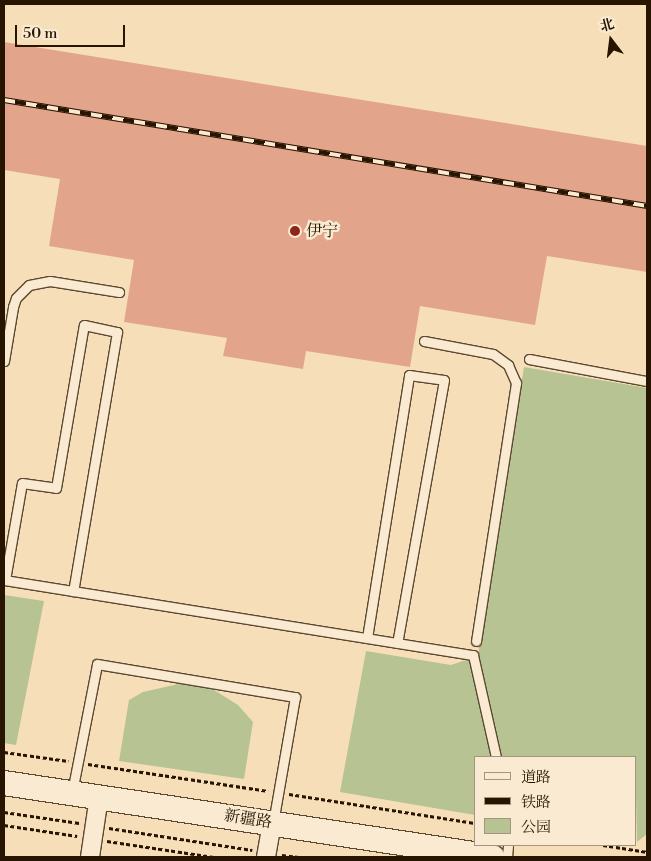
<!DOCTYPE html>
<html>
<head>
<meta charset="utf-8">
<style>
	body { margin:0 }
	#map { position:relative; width:651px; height:861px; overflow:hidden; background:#f6dfb8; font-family:"Libre Bodoni","Noto Serif SC",serif }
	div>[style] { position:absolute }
	.green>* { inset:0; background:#b7c393 }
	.building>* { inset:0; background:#e3a48c }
	.path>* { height:2.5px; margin-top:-1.25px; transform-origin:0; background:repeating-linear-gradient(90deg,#271501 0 4px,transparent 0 6.5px) }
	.roads { filter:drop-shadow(1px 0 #5b482f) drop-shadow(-1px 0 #5b482f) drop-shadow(0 1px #5b482f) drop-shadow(0 -1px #5b482f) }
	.lane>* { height:9px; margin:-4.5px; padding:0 4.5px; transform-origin:4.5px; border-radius:4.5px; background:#f9ead1 }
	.street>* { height:18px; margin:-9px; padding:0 9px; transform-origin:9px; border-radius:9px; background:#f9ead1 }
	.secondary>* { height:24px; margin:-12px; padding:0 12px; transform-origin:12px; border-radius:12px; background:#f9ead1 }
	.rail>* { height:5.5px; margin-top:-2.75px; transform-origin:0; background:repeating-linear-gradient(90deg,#f9ead1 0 11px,#271501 0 22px); box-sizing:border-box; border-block:1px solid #271501 }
	.dots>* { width:14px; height:14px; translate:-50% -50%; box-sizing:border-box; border:2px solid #f9ead1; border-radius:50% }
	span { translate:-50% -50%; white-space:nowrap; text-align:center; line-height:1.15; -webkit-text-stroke:5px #f9ead1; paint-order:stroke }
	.poi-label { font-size:16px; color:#271501 }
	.left { translate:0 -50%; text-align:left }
	.street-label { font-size:16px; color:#271501 }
	.frame { position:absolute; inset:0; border:5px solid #271501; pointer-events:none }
	.legend { position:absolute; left:474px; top:756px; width:162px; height:90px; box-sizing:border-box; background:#f9ead1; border:1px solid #a5957e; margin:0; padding:6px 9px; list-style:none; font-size:15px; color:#271501 }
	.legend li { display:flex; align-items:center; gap:10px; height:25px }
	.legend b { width:25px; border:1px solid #a5957e }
	.north { position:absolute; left:586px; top:15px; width:50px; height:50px; -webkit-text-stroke:4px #f9ead1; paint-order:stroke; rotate:345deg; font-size:14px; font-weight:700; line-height:20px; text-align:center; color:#271501 }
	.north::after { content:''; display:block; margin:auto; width:18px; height:22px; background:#271501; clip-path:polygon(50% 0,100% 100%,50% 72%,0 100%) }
	.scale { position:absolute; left:15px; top:25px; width:110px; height:22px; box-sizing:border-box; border:2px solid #271501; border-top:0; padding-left:6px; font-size:15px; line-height:18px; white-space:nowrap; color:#271501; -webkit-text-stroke:4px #f9ead1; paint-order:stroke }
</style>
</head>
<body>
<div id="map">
	<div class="green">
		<i style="clip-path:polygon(524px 367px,647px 388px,647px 834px,637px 842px,635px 757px,475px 757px,475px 815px,340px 792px,366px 651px,451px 665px,478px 656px)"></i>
		<i style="clip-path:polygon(4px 595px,44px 601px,16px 745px,4px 743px)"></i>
		<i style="clip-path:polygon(183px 683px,214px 690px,238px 705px,253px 722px,244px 779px,119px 761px,129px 700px,143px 692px)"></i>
	</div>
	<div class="building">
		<i style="clip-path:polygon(4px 42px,647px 146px,647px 272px,547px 256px,535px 325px,420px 306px,410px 367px,306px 351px,303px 369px,223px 356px,227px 338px,124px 322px,134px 260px,49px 246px,60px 179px,4px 170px)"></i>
	</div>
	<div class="path">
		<i style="left:4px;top:752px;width:65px;rotate:8deg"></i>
		<i style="left:88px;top:764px;width:182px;rotate:8.5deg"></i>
		<i style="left:289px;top:794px;width:188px;rotate:8.9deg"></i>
		<i style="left:4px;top:812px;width:76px;rotate:8.3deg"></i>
		<i style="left:4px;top:825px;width:74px;rotate:8.6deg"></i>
		<i style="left:109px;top:828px;width:145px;rotate:8.7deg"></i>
		<i style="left:107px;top:841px;width:108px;rotate:8.5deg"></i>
		<i style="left:603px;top:845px;width:45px;rotate:9deg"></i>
		<i style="left:282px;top:855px;width:17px;rotate:7deg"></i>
	</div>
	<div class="roads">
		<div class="lane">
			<i style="left:424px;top:341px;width:70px;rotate:10.7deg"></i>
			<i style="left:493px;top:354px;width:19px;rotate:36deg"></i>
			<i style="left:508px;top:365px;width:20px;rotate:66deg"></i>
			<i style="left:516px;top:383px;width:261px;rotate:98.8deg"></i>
			<i style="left:529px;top:359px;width:120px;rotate:10.6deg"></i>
			<i style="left:4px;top:361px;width:55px;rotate:-80.5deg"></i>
			<i style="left:13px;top:307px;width:9px;rotate:-72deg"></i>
			<i style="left:16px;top:298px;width:18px;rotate:-45deg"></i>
			<i style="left:29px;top:285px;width:21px;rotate:-11deg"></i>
			<i style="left:50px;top:281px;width:70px;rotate:9.1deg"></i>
			<i style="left:4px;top:580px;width:475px;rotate:9.1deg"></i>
			<i style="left:473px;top:655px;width:105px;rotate:77.3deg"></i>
			<i style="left:5px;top:580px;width:98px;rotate:-80.1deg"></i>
			<i style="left:22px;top:483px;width:34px;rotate:8deg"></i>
			<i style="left:56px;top:488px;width:165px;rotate:-80.3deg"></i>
			<i style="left:84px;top:325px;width:34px;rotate:12deg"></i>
			<i style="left:117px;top:332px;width:263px;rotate:99.6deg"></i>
			<i style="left:367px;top:638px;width:266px;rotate:-80.9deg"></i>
			<i style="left:409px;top:375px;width:35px;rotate:8deg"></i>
			<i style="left:444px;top:380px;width:267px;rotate:100.1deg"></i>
			<i style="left:72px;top:792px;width:130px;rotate:-78.9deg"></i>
			<i style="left:97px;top:664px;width:201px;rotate:9.5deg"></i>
			<i style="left:295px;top:697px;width:128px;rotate:99.9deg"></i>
			<i style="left:507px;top:857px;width:12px;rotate:-85deg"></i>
		</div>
		<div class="street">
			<i style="left:90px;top:857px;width:61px;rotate:-81.5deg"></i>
			<i style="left:266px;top:857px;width:35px;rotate:-80deg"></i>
		</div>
		<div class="secondary">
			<i style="left:4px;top:783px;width:494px;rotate:8.6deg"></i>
		</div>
	</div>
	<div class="rail">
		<i style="left:4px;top:100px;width:652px;rotate:9.36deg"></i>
	</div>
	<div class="dots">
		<i style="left:295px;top:231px;background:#8f2418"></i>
	</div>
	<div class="poi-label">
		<span class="left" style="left:306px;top:231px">伊宁</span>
	</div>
	<div class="street-label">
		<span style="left:248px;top:819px;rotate:9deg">新疆路</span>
	</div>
	<div class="frame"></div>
	<ul class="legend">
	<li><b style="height:6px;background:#f9ead1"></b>道路</li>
	<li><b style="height:6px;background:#271501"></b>铁路</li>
	<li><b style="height:14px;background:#b7c393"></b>公园</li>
	</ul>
	<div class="north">北</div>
	<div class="scale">50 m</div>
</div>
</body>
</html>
